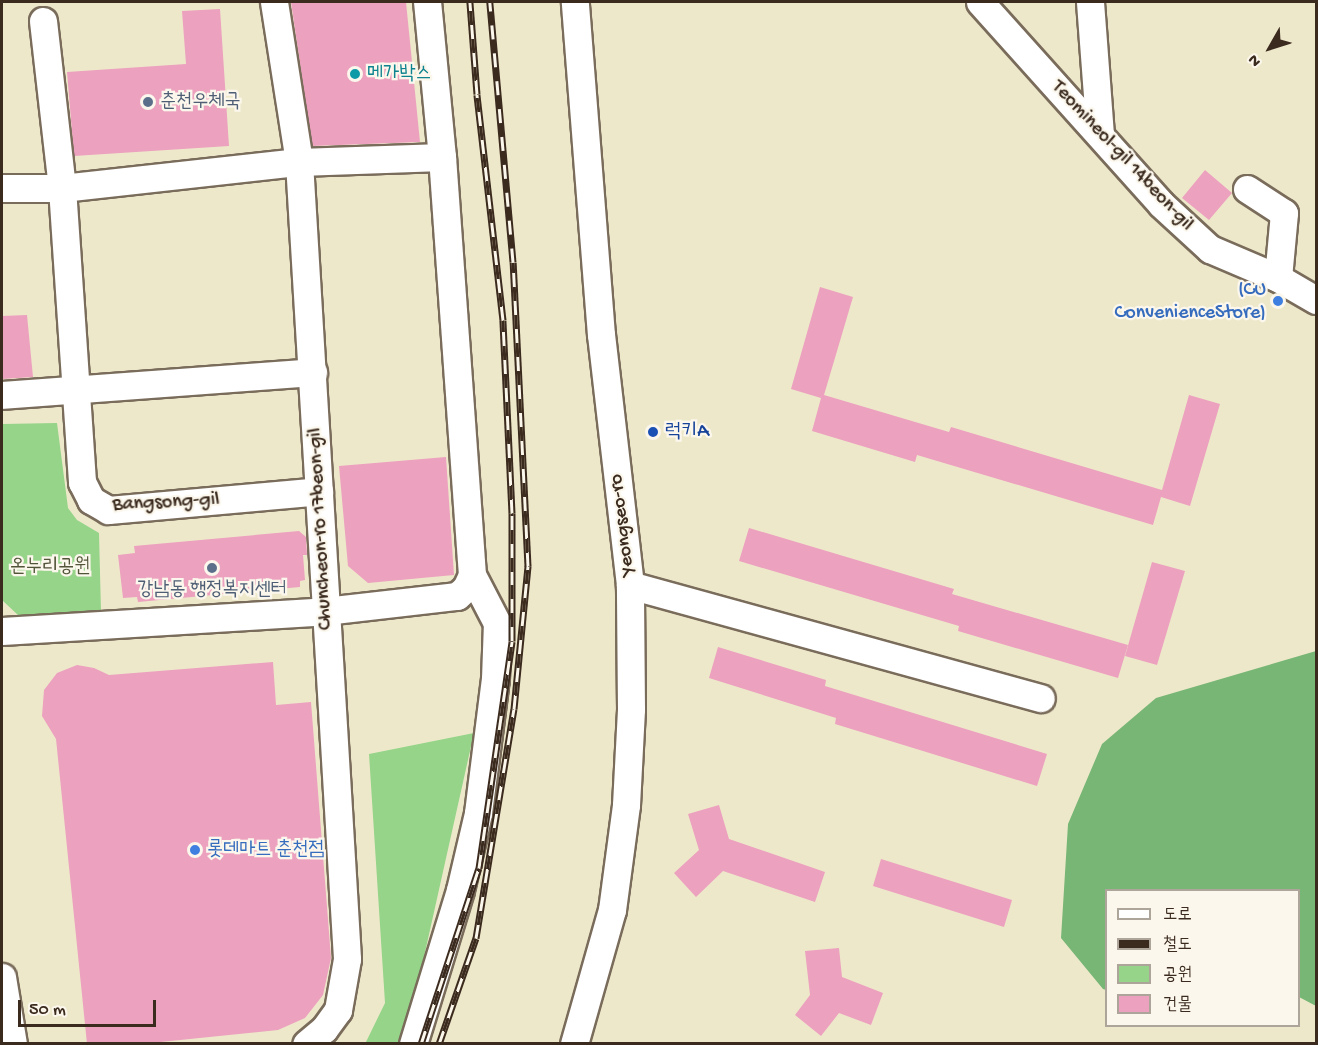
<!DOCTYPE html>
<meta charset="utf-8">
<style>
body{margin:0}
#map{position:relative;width:1318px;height:1045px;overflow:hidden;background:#eee8cb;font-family:"Gochi Hand","Poor Story",sans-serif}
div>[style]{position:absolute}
.green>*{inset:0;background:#95d489}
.forest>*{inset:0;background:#78b675}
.building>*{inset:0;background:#eca1be}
.roads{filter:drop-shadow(2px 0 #7a6c5b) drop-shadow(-2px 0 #7a6c5b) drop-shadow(0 2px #7a6c5b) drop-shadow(0 -2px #7a6c5b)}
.minor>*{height:27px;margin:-13.5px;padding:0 13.5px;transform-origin:13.5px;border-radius:13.5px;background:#fff}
.rail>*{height:7px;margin-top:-3.5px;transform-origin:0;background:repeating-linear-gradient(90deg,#fbf7ec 0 14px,#3b2a1e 0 28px);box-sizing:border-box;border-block:2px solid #3b2a1e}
.dots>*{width:16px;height:16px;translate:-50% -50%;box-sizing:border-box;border:3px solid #fbf7ec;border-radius:50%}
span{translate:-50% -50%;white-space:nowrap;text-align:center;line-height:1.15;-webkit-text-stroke:4.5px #fbf7ec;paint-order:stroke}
.culture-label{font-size:20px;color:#0d838f}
.left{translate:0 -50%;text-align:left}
.service-label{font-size:20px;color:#4e5e75}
.street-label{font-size:20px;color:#3b2a1e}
.shop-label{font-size:20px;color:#366cbe}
.right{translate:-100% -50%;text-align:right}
.transit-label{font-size:20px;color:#164399}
.park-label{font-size:20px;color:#525439}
.frame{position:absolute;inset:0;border:3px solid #3b2a1e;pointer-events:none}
.legend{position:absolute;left:1105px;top:889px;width:195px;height:138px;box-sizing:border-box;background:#fbf7ec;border:2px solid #aea59a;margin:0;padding:8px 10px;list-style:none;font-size:18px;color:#3b2a1e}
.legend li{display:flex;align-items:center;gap:12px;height:30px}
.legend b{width:30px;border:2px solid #aea59a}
.north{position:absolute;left:1240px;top:18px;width:60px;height:60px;-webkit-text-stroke:4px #fbf7ec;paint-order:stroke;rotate:231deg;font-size:16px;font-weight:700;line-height:24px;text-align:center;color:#3b2a1e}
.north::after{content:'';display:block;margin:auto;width:21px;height:27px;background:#3b2a1e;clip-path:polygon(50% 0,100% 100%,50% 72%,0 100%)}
.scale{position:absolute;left:18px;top:1000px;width:138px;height:27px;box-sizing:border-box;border:3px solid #3b2a1e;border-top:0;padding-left:8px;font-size:18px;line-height:21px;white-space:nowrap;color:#3b2a1e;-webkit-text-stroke:4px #fbf7ec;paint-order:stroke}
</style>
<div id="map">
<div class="green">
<div style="clip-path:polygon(57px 423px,68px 508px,77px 520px,99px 533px,101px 612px,20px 617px,2px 600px,2px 424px)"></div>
<div style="clip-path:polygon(474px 733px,413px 1006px,399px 1043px,365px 1044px,385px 1003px,369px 754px)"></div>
</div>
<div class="forest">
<div style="clip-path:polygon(1316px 651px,1316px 1006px,1299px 997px,1298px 890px,1106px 890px,1106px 990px,1103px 989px,1061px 938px,1068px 824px,1102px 744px,1156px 698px)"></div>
</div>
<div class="building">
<div style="clip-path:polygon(291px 2px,406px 2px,420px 142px,312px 146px)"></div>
<div style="clip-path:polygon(220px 9px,229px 146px,74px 156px,67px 72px,186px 64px,182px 11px)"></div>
<div style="clip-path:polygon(1205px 170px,1232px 193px,1209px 220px,1182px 198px)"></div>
<div style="clip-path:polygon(820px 287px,853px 297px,824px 395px,949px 432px,951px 427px,1162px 490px,1189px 395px,1220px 404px,1190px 506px,1161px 497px,1153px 525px,917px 455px,915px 462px,812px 431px,821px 398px,791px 389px)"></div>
<div style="clip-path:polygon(27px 315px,33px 377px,2px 379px,2px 316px)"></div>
<div style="clip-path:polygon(446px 457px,454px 575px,368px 583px,348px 566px,339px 466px)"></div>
<div style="clip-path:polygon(749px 528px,954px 589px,952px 594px,1128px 645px,1118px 678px,958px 631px,959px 626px,739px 561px)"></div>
<div style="clip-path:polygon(299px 531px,306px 537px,307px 555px,303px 555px,305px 580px,300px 581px,300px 587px,138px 602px,137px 597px,123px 598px,118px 555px,135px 553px,134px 546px)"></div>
<div style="clip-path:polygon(1152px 562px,1185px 571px,1157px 665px,1125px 656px)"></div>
<div style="clip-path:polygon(718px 647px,826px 680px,825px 686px,1047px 754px,1037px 786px,835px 724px,836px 718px,709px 678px)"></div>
<div style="clip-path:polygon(273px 662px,276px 705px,311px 702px,331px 958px,323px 995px,305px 1018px,278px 1030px,141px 1044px,87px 1044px,56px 739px,42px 716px,44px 690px,57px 673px,77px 665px,94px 668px,109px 675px)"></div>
<div style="clip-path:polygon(719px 805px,729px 839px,825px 872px,815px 902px,723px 871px,696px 897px,674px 873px,699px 850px,688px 814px)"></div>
<div style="clip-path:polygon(881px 859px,1012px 900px,1004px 927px,873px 886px)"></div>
<div style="clip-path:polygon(839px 948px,842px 977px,883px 993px,871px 1025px,839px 1013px,821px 1036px,795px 1015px,810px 995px,805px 951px)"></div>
</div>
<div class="roads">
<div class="minor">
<div style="left:274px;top:2px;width:162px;rotate:81.1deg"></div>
<div style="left:299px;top:162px;width:798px;rotate:86.55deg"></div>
<div style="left:347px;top:959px;width:52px;rotate:100deg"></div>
<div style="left:338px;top:1010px;width:24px;rotate:126deg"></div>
<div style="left:324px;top:1029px;width:23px;rotate:140deg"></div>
<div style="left:980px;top:2px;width:271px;rotate:48.1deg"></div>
<div style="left:1161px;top:204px;width:67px;rotate:42.6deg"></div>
<div style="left:1210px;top:249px;width:74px;rotate:23.1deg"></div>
<div style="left:1278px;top:278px;width:44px;rotate:30.1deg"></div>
<div style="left:1090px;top:2px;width:132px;rotate:85.7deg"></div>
<div style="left:43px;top:21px;width:168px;rotate:83.5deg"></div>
<div style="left:62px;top:188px;width:295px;rotate:86.1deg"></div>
<div style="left:82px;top:482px;width:20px;rotate:63deg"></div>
<div style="left:91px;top:500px;width:20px;rotate:30deg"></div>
<div style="left:108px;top:510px;width:212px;rotate:-5.1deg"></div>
<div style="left:2px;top:188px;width:60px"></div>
<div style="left:62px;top:188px;width:238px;rotate:-6.3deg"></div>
<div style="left:299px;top:162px;width:143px;rotate:-2deg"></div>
<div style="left:1247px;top:189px;width:44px;rotate:33deg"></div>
<div style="left:1284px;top:213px;width:65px;rotate:95.3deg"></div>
<div style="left:2px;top:395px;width:312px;rotate:-4.2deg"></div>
<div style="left:630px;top:585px;width:426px;rotate:15.4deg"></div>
<div style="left:2px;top:631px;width:324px;rotate:-3.5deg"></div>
<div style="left:325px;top:611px;width:133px;rotate:-6.5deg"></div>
<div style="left:457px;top:596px;width:12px;rotate:-42deg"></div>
<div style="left:466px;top:588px;width:14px;rotate:-65deg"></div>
<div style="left:472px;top:575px;width:419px;rotate:-94.1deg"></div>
<div style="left:442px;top:157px;width:156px;rotate:-95.5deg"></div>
<div style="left:2px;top:977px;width:68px;rotate:80.7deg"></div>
<div style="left:413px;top:1044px;width:161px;rotate:-73deg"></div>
<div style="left:460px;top:890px;width:79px;rotate:-76.8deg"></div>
<div style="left:478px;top:813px;width:135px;rotate:-82.8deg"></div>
<div style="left:495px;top:679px;width:56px;rotate:-88deg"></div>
<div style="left:497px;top:623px;width:54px;rotate:-117.5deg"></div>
<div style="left:574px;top:1044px;width:139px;rotate:-74.2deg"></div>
<div style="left:612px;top:910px;width:106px;rotate:-82.4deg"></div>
<div style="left:626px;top:805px;width:96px;rotate:-87deg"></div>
<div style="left:631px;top:709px;width:124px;rotate:-90.5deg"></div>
<div style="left:630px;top:585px;width:252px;rotate:-96.6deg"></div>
<div style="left:601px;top:335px;width:334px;rotate:-94.5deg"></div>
</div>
</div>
<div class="rail">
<div style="left:421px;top:1044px;width:185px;rotate:-71.8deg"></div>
<div style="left:479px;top:868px;width:229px;rotate:-81.7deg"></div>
<div style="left:512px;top:641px;width:128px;rotate:-90deg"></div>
<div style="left:512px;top:513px;width:193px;rotate:-92.7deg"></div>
<div style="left:503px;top:320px;width:227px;rotate:-96.6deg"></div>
<div style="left:477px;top:94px;width:92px;rotate:-94.4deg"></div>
<div style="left:439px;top:1044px;width:112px;rotate:-70.8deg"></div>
<div style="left:476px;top:938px;width:232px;rotate:-80.6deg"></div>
<div style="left:514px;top:709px;width:144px;rotate:-84.4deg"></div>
<div style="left:528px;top:566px;width:304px;rotate:-92.8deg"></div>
<div style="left:513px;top:262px;width:261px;rotate:-95.1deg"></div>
</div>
<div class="dots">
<div style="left:355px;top:74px;background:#0f9aa8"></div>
<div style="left:148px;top:102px;background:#5c6f8a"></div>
<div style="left:1278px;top:301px;background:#3f7fe0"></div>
<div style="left:653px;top:432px;background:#1a4fb4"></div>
<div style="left:212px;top:568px;background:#5c6f8a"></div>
<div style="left:195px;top:850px;background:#3f7fe0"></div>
</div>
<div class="culture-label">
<span class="left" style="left:367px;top:74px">메가박스</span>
</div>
<div class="service-label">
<span class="left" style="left:160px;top:102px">춘천우체국</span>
<span style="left:212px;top:590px">강남동 행정복지센터</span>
</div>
<div class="street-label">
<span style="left:1122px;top:156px;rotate:47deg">Teomineol-gil 14beon-gil</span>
<span style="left:166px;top:503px;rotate:-3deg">Bangsong-gil</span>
<span style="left:623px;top:525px;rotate:-97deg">Yeongseo-ro</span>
<span style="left:321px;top:529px;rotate:-93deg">Chuncheon-ro 17beon-gil</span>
</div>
<div class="shop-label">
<span class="right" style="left:1266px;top:302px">(CU<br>ConvenienceStore)</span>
<span class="left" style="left:207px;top:850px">롯데마트 춘천점</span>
</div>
<div class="transit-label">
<span class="left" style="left:665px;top:432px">럭키A</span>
</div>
<div class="park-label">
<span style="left:50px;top:567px">온누리공원</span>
</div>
<div class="frame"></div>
<ul class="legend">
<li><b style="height:8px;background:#fff"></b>도로</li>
<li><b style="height:8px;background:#3b2a1e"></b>철도</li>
<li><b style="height:16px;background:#95d489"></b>공원</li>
<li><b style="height:16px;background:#eca1be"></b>건물</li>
</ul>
<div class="north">N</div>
<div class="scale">50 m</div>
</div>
